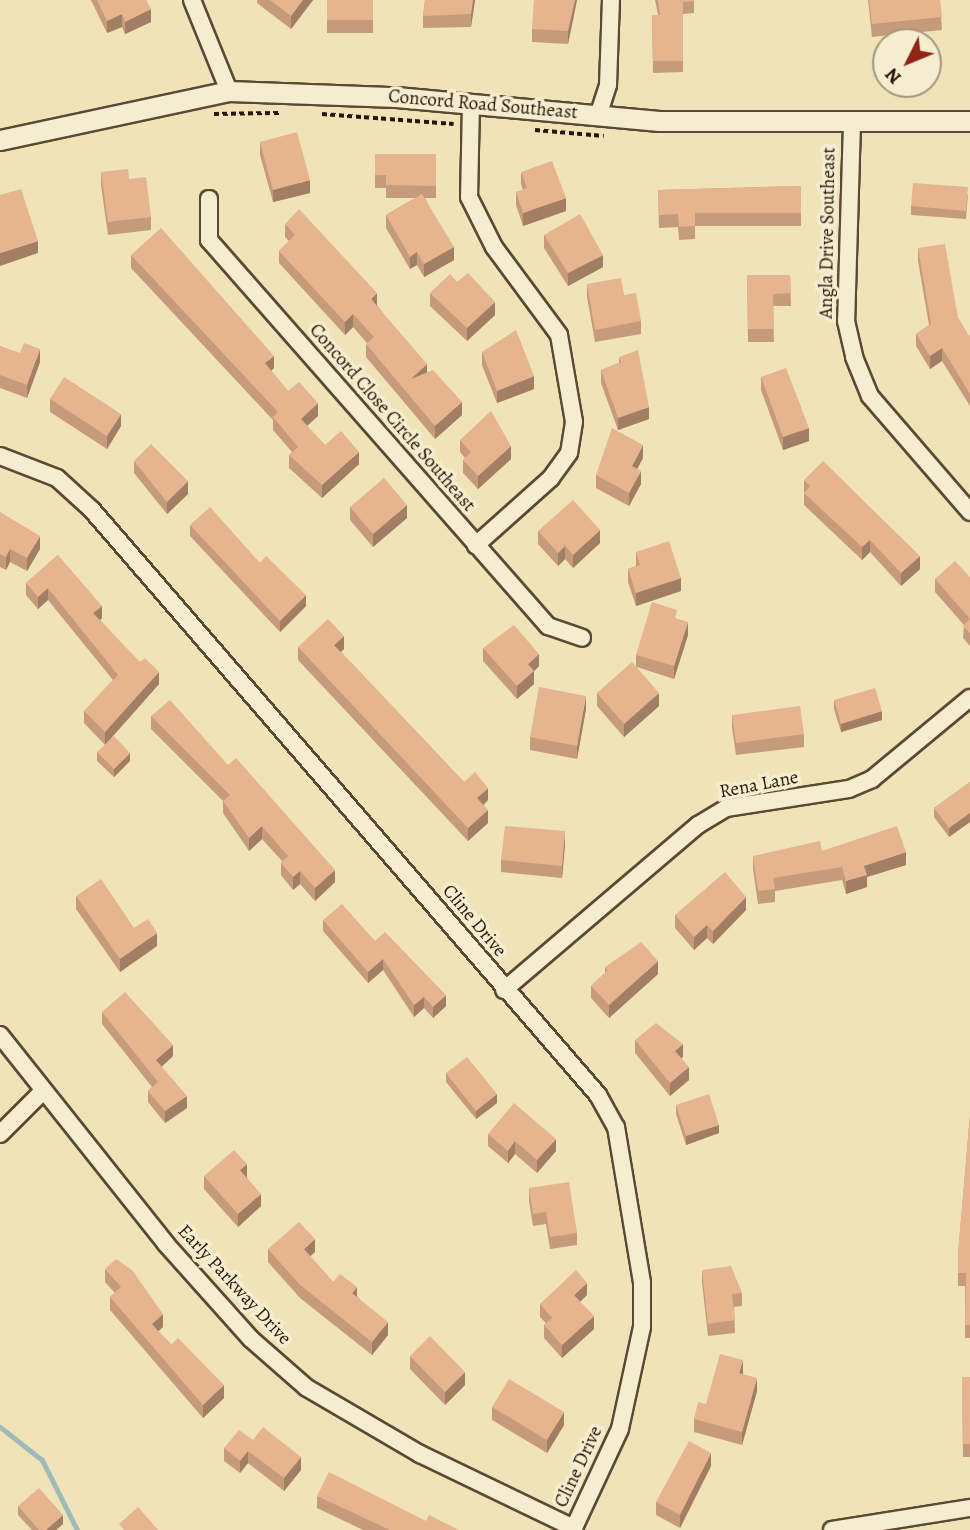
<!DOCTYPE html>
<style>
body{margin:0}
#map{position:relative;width:970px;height:1530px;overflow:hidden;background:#f0e3b7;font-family:Alegreya,serif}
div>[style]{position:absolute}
.stream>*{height:5px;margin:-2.5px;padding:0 2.5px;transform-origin:2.5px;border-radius:2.5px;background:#9fbbb9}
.path>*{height:3.5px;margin-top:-1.75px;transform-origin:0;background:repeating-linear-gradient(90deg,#2b1409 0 5px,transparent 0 8.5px)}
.roads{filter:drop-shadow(2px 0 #5c4834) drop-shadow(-2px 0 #5c4834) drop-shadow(0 2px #5c4834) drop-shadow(0 -2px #5c4834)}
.minor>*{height:16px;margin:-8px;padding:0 8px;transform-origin:8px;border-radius:8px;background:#f5edd0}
.tertiary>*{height:19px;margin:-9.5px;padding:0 9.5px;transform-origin:9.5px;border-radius:9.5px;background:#f5edd0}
.wall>*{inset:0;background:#c69b7b}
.shaded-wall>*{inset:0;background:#a17e64}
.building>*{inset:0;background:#e6b48f}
span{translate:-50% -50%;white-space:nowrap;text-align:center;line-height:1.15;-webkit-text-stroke:7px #f5edd0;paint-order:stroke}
.street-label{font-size:19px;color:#2b1409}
.north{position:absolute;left:872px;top:28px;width:70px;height:70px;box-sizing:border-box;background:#f5edd0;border:2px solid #a49680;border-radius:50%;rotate:227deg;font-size:19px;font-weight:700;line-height:28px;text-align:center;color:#2b1409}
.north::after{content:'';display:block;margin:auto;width:24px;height:32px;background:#8f2418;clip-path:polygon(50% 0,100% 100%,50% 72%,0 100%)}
</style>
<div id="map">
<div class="stream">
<div style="left:0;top:1427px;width:53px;rotate:38.2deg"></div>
<div style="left:42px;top:1460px;width:78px;rotate:63.4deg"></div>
</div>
<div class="path">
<div style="left:214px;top:114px;width:66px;rotate:-0.9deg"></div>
<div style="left:322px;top:114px;width:132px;rotate:4.3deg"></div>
<div style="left:535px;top:130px;width:69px;rotate:5deg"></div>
</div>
<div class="roads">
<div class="minor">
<div style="left:192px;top:0;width:98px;rotate:67.9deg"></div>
<div style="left:471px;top:103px;width:94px;rotate:91.2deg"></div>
<div style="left:469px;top:197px;width:56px;rotate:63.4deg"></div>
<div style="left:494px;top:247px;width:109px;rotate:53.5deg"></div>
<div style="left:559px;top:335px;width:88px;rotate:80.2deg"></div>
<div style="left:574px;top:422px;width:31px;rotate:99deg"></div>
<div style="left:569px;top:453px;width:31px;rotate:126deg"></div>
<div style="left:551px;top:478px;width:101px;rotate:138.2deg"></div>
<div style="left:598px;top:116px;width:33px;rotate:-72deg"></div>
<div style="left:608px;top:85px;width:85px;rotate:-88deg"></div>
<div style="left:852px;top:123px;width:198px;rotate:91.7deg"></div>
<div style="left:846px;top:321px;width:37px;rotate:77deg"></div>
<div style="left:854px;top:357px;width:42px;rotate:67.7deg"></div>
<div style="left:870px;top:396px;width:153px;rotate:49.2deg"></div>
<div style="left:209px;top:199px;width:41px;rotate:90deg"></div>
<div style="left:209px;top:240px;width:514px;rotate:48.71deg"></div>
<div style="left:548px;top:626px;width:36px;rotate:19deg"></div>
<div style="left:0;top:456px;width:61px;rotate:21.1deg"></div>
<div style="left:57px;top:478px;width:47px;rotate:42.4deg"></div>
<div style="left:92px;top:510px;width:773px;rotate:49.14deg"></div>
<div style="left:598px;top:1095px;width:37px;rotate:61deg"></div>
<div style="left:616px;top:1127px;width:158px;rotate:80.5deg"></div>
<div style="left:642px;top:1283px;width:44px;rotate:90deg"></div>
<div style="left:642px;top:1327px;width:104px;rotate:102.2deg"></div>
<div style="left:620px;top:1429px;width:111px;rotate:115deg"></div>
<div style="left:504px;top:990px;width:255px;rotate:-40.4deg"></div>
<div style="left:698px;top:825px;width:33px;rotate:-31deg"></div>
<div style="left:726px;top:808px;width:124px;rotate:-8.8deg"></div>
<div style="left:849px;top:789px;width:25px;rotate:-23deg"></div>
<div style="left:872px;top:779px;width:127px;rotate:-39.6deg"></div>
<div style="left:0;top:1035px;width:267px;rotate:51.5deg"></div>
<div style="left:166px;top:1244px;width:127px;rotate:48.2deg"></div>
<div style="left:251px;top:1339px;width:74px;rotate:41.2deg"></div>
<div style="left:307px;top:1388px;width:131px;rotate:30.3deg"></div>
<div style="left:420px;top:1454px;width:171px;rotate:25.7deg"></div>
<div style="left:0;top:1134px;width:58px;rotate:-45deg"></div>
<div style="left:832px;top:1530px;width:140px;rotate:-9.1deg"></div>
</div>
<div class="tertiary">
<div style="left:0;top:140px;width:234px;rotate:-12.1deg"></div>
<div style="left:229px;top:91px;width:167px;rotate:2.1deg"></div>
<div style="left:396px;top:97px;width:264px;rotate:5.2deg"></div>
<div style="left:659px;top:121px;width:311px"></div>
</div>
</div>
<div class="wall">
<div style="clip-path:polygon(91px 0,146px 0,151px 22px,125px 34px,122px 27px,107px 33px)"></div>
<div style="clip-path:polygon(257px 0,313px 0,291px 29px,257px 3px)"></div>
<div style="clip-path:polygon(327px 0,373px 0,373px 33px,327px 33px)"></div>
<div style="clip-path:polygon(425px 0,475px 0,471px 27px,423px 28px,423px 16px)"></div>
<div style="clip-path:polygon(577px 0,568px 44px,532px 42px,532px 29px)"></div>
<div style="clip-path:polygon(655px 0,694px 0,694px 13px,683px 14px,683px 72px,653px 73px,652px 15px,658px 15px)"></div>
<div style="clip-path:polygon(868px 0,940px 0,942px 30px,872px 37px)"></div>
<div style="clip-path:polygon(260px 142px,310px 193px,273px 202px,260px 155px)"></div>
<div style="clip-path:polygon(375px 154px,436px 154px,436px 198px,425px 198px,454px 260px,424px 277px,417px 265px,410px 269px,386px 228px,386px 215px,415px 198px,386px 198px,386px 188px,375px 188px)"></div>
<div style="clip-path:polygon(101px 172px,129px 179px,151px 217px,151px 230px,108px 235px,101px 185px)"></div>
<div style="clip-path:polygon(521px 172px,566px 211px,523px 226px,516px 205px,516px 192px,523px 190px,521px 184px)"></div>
<div style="clip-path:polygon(801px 186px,801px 226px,695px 226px,695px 239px,679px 240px,678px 227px,659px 228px,658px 190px)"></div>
<div style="clip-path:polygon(968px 195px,966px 219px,911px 215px,911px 206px)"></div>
<div style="clip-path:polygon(285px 224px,377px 305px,427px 373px,462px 415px,435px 439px,366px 357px,366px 344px,367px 343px,353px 327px,345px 335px,279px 263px,279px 251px,289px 241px,285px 237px)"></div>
<div style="clip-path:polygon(544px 235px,603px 267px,568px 286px,544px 248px)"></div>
<div style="clip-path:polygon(918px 248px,958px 318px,969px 336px,970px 335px,970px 406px,942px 361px,930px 369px,916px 346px,916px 334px,929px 325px,918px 261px)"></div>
<div style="clip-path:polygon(131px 255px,274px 368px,271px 371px,288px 391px,318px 416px,307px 426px,325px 445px,359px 464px,322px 498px,289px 468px,289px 455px,292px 452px,273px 430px,273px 420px,131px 268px)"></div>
<div style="clip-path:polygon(747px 275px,790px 275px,791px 306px,773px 306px,774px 342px,748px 342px)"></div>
<div style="clip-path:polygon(457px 282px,495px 315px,467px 341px,430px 306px,430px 293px)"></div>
<div style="clip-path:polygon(587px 284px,624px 295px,641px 321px,641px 334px,595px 342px,587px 297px)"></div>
<div style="clip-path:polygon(0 346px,40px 362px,27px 398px,0 388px)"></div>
<div style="clip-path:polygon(482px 352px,534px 389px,497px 403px,482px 365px)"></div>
<div style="clip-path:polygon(619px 357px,649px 419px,618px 430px,601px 383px,601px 370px,619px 363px)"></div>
<div style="clip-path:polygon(761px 377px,809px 441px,783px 450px,761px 390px)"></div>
<div style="clip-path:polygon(50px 399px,121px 426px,107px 449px,50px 412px)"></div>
<div style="clip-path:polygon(460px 440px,511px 459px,478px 489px,463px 473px,463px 460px,465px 458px,460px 452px)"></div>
<div style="clip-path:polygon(643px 458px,637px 469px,641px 484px,629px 506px,596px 488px,596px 475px)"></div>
<div style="clip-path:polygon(134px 461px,188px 494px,167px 514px,134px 473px)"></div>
<div style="clip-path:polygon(804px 480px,920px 569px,901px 586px,870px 552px,862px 560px,804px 505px)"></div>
<div style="clip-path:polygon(350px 507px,407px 518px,373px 547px,350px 520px)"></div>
<div style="clip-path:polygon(0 512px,40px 549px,27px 571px,10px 562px,6px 570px,0 567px)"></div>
<div style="clip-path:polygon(190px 525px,260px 563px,306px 606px,280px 632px,190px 536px)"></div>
<div style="clip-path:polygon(538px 531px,600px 543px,573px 568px,565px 559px,558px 566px,538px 544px)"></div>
<div style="clip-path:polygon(636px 552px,681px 591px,636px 606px,628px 582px,628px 569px,636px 566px)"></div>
<div style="clip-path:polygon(58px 555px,102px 618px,100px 620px,159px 684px,105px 745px,84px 723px,84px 711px,113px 680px,48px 600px,38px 609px,26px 595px,26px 583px)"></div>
<div style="clip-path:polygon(970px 577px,970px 646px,963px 638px,964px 625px,935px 592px,935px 579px)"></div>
<div style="clip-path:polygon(677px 619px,688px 635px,674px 679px,637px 667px,659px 706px,624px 737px,597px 706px,597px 693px,636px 667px,636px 655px)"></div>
<div style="clip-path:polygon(298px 647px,344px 649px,341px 652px,464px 782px,488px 800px,484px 805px,488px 823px,468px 841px,298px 660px)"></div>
<div style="clip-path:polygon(483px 648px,539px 666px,534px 671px,534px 684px,517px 699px,483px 661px)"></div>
<div style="clip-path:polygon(834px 700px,882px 720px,841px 732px,834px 709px)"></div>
<div style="clip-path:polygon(586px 709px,577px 759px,530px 750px,530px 737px)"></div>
<div style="clip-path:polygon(732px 715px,804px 734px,804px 747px,736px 755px,732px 728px)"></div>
<div style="clip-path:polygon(151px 716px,228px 765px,335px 882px,315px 901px,300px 884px,293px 890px,281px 875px,281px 863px,282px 861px,262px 839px,249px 851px,223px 813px,223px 801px,151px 729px)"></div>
<div style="clip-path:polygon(97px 752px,130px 761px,114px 777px,97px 761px)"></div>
<div style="clip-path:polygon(970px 782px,970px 822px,949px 837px,934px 817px,934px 808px)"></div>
<div style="clip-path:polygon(565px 844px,562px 878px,501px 872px,501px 860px)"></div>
<div style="clip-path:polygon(822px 851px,906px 865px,867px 877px,867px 887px,846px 894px,842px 880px,775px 891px,775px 902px,758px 904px,753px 869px,753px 856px)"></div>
<div style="clip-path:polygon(76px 896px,134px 928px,157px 946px,120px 972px,76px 909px)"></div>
<div style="clip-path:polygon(746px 910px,713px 944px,707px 938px,694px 950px,675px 928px,675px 915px)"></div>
<div style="clip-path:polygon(323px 920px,375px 941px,446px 1006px,433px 1018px,424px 1008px,414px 1017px,383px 970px,368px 983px,323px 931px)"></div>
<div style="clip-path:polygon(605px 967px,658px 974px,609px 1018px,591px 998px,591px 986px,605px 973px)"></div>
<div style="clip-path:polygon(102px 1012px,173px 1056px,161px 1067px,187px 1108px,165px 1123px,148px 1102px,148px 1091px,152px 1087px,102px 1024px)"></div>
<div style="clip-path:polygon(635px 1040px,683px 1057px,681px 1058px,689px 1080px,670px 1096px,635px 1053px)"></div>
<div style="clip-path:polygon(446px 1073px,497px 1103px,476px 1119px,446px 1082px)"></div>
<div style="clip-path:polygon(676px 1105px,719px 1133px,686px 1145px,676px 1114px)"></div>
<div style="clip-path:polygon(970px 1115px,970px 1338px,965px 1338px,965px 1286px,958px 1286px,958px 1254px)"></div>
<div style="clip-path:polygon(488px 1134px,556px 1151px,537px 1173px,515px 1154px,508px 1163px,488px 1146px)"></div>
<div style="clip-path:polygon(204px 1176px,247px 1177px,261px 1206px,238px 1227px,204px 1189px)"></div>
<div style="clip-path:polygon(529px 1188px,577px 1233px,577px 1245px,550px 1249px,546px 1224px,533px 1226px,529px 1201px)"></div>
<div style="clip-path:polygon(268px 1249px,315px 1252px,310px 1256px,333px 1282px,357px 1296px,388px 1335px,372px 1355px,300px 1298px,268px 1262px)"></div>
<div style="clip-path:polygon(105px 1269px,163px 1327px,158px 1331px,224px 1398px,203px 1418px,110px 1310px,110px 1297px,115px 1293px,105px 1282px)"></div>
<div style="clip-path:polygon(702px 1270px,742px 1293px,742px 1306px,734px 1307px,735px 1333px,708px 1336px,702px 1282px)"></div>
<div style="clip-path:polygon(587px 1295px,580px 1302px,594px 1329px,562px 1358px,544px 1338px,544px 1325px,546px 1323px,540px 1317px,540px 1304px)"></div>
<div style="clip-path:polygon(410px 1356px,465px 1385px,445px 1405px,410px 1369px)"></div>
<div style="clip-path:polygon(743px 1373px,742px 1374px,757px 1391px,742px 1445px,694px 1432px,694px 1419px,706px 1404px)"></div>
<div style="clip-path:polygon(962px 1377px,970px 1377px,970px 1457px,963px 1457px)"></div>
<div style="clip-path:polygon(492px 1407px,564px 1425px,547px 1453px,492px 1420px)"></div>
<div style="clip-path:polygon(253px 1440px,301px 1470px,284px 1491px,248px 1463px,240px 1473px,224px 1461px,224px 1448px)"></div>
<div style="clip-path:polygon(711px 1466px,680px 1528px,656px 1515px,656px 1502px)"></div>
<div style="clip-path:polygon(317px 1496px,426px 1521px,459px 1530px,363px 1530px,317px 1508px)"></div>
<div style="clip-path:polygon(18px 1506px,63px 1524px,56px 1530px,32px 1530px,18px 1515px)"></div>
</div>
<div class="shaded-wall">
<div style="clip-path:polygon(303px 0,313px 0,291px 29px,291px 16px)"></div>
<div style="clip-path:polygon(473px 0,475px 0,471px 27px,471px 14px)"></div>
<div style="clip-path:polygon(575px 0,577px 0,568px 44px,568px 31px)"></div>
<div style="clip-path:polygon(151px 9px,151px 22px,125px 34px,125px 22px)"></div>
<div style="clip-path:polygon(122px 14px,122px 27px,107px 33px,107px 21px)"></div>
<div style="clip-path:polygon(310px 180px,310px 193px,273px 202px,273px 190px)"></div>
<div style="clip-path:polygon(566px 198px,566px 211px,523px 226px,523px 213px)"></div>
<div style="clip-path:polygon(38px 241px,38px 253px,0 266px,0 253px)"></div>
<div style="clip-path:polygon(454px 247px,454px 260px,424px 277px,424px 264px)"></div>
<div style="clip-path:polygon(417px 252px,417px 265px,410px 269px,410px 257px)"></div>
<div style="clip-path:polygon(603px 255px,603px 267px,568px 286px,568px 273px)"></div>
<div style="clip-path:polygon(377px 293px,377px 306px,371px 299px)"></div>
<div style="clip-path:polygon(495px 302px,495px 315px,467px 341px,467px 328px)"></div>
<div style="clip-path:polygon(353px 314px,353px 327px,345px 335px,345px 322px)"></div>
<div style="clip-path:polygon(942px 348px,942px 361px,930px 369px,930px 356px)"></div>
<div style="clip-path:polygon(40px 349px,40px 362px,27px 398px,27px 385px)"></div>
<div style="clip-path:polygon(274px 356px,274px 368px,265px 376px,265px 363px)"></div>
<div style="clip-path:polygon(427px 364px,427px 377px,411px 379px)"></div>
<div style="clip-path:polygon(534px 376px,534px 389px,497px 403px,497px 391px)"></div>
<div style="clip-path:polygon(462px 402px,462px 415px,435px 439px,435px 426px)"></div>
<div style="clip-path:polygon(318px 403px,318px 416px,301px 431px,301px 419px)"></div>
<div style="clip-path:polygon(649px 407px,649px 419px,618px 430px,618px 418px)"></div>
<div style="clip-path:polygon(121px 414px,121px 426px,107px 449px,107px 436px)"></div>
<div style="clip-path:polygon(809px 428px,809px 441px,783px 450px,783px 437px)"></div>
<div style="clip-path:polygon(643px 445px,643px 458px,632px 479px,632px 466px)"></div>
<div style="clip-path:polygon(511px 446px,511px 459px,478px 489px,478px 476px)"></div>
<div style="clip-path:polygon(359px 452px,359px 464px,322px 498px,322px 485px)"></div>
<div style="clip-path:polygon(641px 471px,641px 484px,629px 506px,629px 493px)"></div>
<div style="clip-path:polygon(188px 481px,188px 494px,167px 514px,167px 502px)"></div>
<div style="clip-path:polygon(407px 505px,407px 518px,373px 547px,373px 534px)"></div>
<div style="clip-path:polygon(600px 530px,600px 543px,573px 568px,573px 555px)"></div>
<div style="clip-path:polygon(40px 536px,40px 549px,27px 571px,27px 558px)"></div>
<div style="clip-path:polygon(870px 540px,870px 552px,862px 560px,862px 547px)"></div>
<div style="clip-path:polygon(565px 546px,565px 559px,558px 566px,558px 553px)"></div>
<div style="clip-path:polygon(10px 549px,10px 562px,6px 570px,6px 557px)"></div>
<div style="clip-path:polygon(920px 556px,920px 569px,901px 586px,901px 573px)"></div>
<div style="clip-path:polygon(681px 578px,681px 591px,636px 606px,636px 593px)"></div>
<div style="clip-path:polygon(48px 588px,48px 600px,38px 609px,38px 597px)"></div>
<div style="clip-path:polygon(306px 595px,306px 606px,280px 632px,280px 621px)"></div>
<div style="clip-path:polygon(102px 606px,102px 618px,93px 626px,93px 613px)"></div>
<div style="clip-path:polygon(688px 622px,688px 635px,674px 679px,674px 666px)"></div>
<div style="clip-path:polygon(344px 636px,344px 649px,334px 658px,334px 645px)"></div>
<div style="clip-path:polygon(539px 654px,539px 666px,534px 671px,534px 684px,517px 699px,517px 686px,528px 664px)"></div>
<div style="clip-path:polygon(159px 672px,159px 684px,105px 745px,105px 732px)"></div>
<div style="clip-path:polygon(659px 693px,659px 706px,624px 737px,624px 724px)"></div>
<div style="clip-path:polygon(586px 696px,586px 709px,577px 759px,577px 746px)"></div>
<div style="clip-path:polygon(882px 711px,882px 720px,841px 732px,841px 724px)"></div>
<div style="clip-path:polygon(130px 753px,130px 761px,114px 777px,114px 769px)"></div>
<div style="clip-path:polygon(488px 788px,488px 800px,477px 810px,477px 798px)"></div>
<div style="clip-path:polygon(488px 810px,488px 823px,468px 841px,468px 828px)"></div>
<div style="clip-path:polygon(970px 813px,970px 822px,949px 837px,949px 828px)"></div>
<div style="clip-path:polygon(262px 826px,262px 839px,249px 851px,249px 838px)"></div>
<div style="clip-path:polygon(565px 831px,565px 844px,562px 878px,562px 866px)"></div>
<div style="clip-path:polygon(906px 852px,906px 865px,867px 877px,867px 887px,846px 894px,846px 881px,864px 866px)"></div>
<div style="clip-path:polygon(335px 870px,335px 882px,315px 901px,315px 888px)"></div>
<div style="clip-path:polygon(300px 871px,300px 884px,293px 890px,293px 877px)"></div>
<div style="clip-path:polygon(746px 897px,746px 910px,713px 944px,713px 931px)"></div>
<div style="clip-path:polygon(707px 925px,707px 938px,694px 950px,694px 937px)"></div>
<div style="clip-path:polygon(157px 933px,157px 946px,120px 972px,120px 959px)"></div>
<div style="clip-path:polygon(383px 959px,383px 970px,368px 983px,368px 972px)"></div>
<div style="clip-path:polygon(658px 961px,658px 974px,609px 1018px,609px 1005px)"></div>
<div style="clip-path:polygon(446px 995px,446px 1006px,433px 1018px,433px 1007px)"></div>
<div style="clip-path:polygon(424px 997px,424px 1008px,414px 1017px,414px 1005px)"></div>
<div style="clip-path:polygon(683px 1044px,683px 1057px,675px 1063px,675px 1051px)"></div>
<div style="clip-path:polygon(173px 1045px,173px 1056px,156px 1072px,156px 1060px)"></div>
<div style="clip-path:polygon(689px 1067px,689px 1080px,670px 1096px,670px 1083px)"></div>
<div style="clip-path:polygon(497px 1094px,497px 1103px,476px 1119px,476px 1111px)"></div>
<div style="clip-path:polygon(187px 1096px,187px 1108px,165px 1123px,165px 1111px)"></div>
<div style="clip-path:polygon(719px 1125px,719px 1133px,686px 1145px,686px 1136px)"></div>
<div style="clip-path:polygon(556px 1139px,556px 1151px,537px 1173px,537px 1160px)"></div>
<div style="clip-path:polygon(515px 1141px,515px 1154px,508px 1163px,508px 1151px)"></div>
<div style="clip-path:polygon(247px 1164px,247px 1177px,240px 1183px,240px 1170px)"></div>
<div style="clip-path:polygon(261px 1194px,261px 1206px,238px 1227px,238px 1214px)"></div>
<div style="clip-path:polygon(315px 1239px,315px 1252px,304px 1262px,304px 1249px)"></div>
<div style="clip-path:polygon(587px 1283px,587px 1295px,574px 1307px,574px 1295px)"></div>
<div style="clip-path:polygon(357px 1287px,357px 1300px,352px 1293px)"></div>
<div style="clip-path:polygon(163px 1314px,163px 1327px,152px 1337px,152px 1324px)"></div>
<div style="clip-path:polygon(594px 1316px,594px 1329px,562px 1358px,562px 1345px)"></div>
<div style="clip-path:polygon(388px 1322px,388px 1335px,372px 1355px,372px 1342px)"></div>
<div style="clip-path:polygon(743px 1360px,743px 1373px,739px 1386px,739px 1373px)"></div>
<div style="clip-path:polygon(465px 1372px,465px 1385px,445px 1405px,445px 1392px)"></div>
<div style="clip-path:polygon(757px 1378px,757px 1391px,742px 1445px,742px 1432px)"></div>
<div style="clip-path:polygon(224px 1385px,224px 1398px,203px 1418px,203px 1405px)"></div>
<div style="clip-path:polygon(564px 1412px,564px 1425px,547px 1453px,547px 1440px)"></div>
<div style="clip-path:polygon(248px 1451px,248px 1463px,240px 1473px,240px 1461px)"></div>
<div style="clip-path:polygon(711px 1453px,711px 1466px,680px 1528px,680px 1515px)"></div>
<div style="clip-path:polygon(301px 1457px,301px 1470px,284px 1491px,284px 1478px)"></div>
<div style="clip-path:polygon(63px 1515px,63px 1524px,56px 1530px,46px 1530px)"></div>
</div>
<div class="building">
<div style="clip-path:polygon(97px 0,146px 0,151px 9px,125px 22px,122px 14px,107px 21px)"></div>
<div style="clip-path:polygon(270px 0,303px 0,291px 16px)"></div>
<div style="clip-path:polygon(327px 0,373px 0,373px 20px,327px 20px)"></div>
<div style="clip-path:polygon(425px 0,473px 0,471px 14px,423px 16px)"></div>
<div style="clip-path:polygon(534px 0,575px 0,568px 31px,532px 29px)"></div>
<div style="clip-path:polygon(658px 0,694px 0,694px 1px,683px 2px,683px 61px,653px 61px,652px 15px,660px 15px)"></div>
<div style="clip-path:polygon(869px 0,940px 0,942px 17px,872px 24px)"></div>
<div style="clip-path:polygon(297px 132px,310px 180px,273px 190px,260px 142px)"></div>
<div style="clip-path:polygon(375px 154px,436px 154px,436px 186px,386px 185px,386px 175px,375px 175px)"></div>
<div style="clip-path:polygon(552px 161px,566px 198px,523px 213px,516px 192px,527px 188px,521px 172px)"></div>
<div style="clip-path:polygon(128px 169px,129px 179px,146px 177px,151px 217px,108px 222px,101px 172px)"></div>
<div style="clip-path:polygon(913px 183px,968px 187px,966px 211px,911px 206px)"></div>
<div style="clip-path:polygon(801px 186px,801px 213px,695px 213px,695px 226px,679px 227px,678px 214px,659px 215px,658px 190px)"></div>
<div style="clip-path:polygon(21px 189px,38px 241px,0 253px,0 195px)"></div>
<div style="clip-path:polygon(422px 194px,454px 247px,424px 264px,417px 252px,410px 257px,386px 215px)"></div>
<div style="clip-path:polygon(299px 209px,377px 293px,371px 299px,427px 364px,411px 379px,433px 370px,462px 402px,435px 426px,366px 344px,374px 337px,353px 314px,345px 322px,279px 251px,295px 235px,285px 224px)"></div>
<div style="clip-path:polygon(580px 214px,603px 255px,568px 273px,544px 235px)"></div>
<div style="clip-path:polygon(161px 228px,274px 356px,265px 363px,288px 391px,299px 382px,318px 403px,301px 419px,325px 445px,341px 431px,359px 452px,322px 485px,289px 455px,298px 447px,273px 417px,278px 412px,131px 255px)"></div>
<div style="clip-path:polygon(945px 244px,958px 318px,969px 336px,970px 335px,970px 394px,942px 348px,930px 356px,916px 334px,931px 324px,918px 248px)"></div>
<div style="clip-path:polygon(468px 273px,495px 302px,467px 328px,430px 293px,450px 274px,457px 282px)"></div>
<div style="clip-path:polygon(747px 275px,790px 275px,791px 293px,773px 294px,774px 329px,748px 329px)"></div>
<div style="clip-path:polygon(621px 278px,624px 295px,636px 293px,641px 321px,595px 330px,587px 284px)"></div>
<div style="clip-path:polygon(516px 330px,534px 376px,497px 391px,482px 352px)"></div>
<div style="clip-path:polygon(24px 343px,40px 349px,27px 385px,0 375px,0 346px,20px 353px)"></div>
<div style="clip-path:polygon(638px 350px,649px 407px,618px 418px,601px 370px,622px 362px,619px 357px)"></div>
<div style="clip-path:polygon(786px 368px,809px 428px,783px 437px,761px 377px)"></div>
<div style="clip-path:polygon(64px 377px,121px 414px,107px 436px,50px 399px)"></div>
<div style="clip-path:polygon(491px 411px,511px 446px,478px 476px,463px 460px,471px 452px,460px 440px)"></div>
<div style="clip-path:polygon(612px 428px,643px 445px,632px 466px,641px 471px,629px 493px,596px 475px)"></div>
<div style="clip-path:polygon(151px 444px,188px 481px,167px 502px,134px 461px)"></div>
<div style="clip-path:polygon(823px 461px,920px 556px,901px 573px,870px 540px,862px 547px,804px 493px,810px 486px,804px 480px)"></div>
<div style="clip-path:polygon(384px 478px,407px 505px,373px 534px,350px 507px)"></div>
<div style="clip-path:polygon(573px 500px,600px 530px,573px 555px,565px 546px,558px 553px,538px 531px)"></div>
<div style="clip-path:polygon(210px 507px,260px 563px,266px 556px,306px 595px,280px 621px,190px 525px)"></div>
<div style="clip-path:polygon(0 512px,40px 536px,27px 558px,10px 549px,6px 557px,0 554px)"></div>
<div style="clip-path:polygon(669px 541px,681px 578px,636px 593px,628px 569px,640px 565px,636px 552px)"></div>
<div style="clip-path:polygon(58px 555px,102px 606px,93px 613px,140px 662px,145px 658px,159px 672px,105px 732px,84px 711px,118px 675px,48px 588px,38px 597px,26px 583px)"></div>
<div style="clip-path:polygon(955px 561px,970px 577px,970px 619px,935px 579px)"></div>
<div style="clip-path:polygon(652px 602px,677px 610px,675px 618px,688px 622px,674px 666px,636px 655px)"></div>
<div style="clip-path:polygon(328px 619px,344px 636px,334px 645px,464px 782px,475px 772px,488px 788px,477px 798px,488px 810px,468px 828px,298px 647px)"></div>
<div style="clip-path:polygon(970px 619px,970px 633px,963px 626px)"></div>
<div style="clip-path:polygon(514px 625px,539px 654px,528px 664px,534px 671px,517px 686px,483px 648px)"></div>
<div style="clip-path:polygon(632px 662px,659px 693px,624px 724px,597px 693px)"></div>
<div style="clip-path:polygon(539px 687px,586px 696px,577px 746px,530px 737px)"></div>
<div style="clip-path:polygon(875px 688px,882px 711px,841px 724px,834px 700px)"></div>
<div style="clip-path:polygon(170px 700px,228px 765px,236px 758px,335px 870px,315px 888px,300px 871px,293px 877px,281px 863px,288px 856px,262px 826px,249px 838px,223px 801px,230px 795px,151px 716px)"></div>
<div style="clip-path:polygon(800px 706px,804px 734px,736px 743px,732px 715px)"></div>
<div style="clip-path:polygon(114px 736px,130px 753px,114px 769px,97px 752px)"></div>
<div style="clip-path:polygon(970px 782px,970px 813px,949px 828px,934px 808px)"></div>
<div style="clip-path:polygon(505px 826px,565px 831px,562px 866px,501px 860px)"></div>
<div style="clip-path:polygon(897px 826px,906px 852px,864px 866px,867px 875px,846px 881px,842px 867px,773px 878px,775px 889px,758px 891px,753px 856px,820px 841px,822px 851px)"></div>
<div style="clip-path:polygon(725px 872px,746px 897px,713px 931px,707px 925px,694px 937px,675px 915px)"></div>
<div style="clip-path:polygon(101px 879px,134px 928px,148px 919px,157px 933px,120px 959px,76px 896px)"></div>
<div style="clip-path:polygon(342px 904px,375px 941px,385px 932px,446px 995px,433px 1007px,424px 997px,414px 1005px,383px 959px,368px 972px,323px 920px)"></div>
<div style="clip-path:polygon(641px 942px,658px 961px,609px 1005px,591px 986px,608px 970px,605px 967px)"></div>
<div style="clip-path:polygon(125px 992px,173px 1045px,156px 1060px,187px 1096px,165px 1111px,148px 1091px,158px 1082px,102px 1012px)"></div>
<div style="clip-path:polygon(656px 1023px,683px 1044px,675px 1051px,689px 1067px,670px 1083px,635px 1040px)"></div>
<div style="clip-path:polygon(467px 1057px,497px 1094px,476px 1111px,446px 1073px)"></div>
<div style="clip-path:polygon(709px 1094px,719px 1125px,686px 1136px,676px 1105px)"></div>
<div style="clip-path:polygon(514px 1103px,556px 1139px,537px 1160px,515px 1141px,508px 1151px,488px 1134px)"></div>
<div style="clip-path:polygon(970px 1115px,970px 1325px,965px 1325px,966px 1273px,958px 1273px,958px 1254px)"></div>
<div style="clip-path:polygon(234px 1150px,247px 1164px,240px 1170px,261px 1194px,238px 1214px,204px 1176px)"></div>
<div style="clip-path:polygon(569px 1182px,577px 1233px,550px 1237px,546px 1212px,533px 1214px,529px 1188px)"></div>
<div style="clip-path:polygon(299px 1222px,315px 1239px,304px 1249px,333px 1282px,340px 1274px,357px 1287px,352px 1293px,388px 1322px,372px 1342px,300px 1285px,268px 1249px)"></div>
<div style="clip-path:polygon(116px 1259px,132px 1270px,163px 1314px,152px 1324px,171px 1345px,178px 1338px,224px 1385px,203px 1405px,110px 1297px,121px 1287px,105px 1269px)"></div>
<div style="clip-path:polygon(731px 1266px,742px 1293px,732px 1294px,735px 1320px,708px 1324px,702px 1270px)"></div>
<div style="clip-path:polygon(576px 1270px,587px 1283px,574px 1295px,594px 1316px,562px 1345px,544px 1325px,552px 1318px,540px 1304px)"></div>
<div style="clip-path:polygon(430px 1336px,465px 1372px,445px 1392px,410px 1356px)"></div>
<div style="clip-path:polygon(720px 1354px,743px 1360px,739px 1373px,757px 1378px,742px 1432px,694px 1419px,698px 1402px,706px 1404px)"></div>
<div style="clip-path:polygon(962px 1377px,970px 1377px,970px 1444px,963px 1444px)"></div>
<div style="clip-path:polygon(509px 1379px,564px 1412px,547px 1440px,492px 1407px)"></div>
<div style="clip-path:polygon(263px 1427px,301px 1457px,284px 1478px,248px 1451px,240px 1461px,224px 1448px,239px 1430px,253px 1440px)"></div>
<div style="clip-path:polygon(689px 1441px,711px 1453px,680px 1515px,656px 1502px)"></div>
<div style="clip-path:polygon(329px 1472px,426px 1521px,429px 1515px,459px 1530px,390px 1530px,317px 1496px)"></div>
<div style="clip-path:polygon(39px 1488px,63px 1515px,46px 1530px,39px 1530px,18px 1506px)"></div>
<div style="clip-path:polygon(138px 1507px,158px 1530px,124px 1530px,119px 1524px)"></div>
</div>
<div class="street-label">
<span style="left:483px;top:105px;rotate:5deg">Concord Road Southeast</span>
<span style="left:828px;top:233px;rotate:-89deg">Angla Drive Southeast</span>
<span style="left:392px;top:418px;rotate:49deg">Concord Close Circle Southeast</span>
<span style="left:759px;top:785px;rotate:-11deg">Rena Lane</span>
<span style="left:474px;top:921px;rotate:50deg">Cline Drive</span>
<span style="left:234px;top:1285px;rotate:47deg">Early Parkway Drive</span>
<span style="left:579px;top:1467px;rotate:-65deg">Cline Drive</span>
</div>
<div class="north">N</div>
</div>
